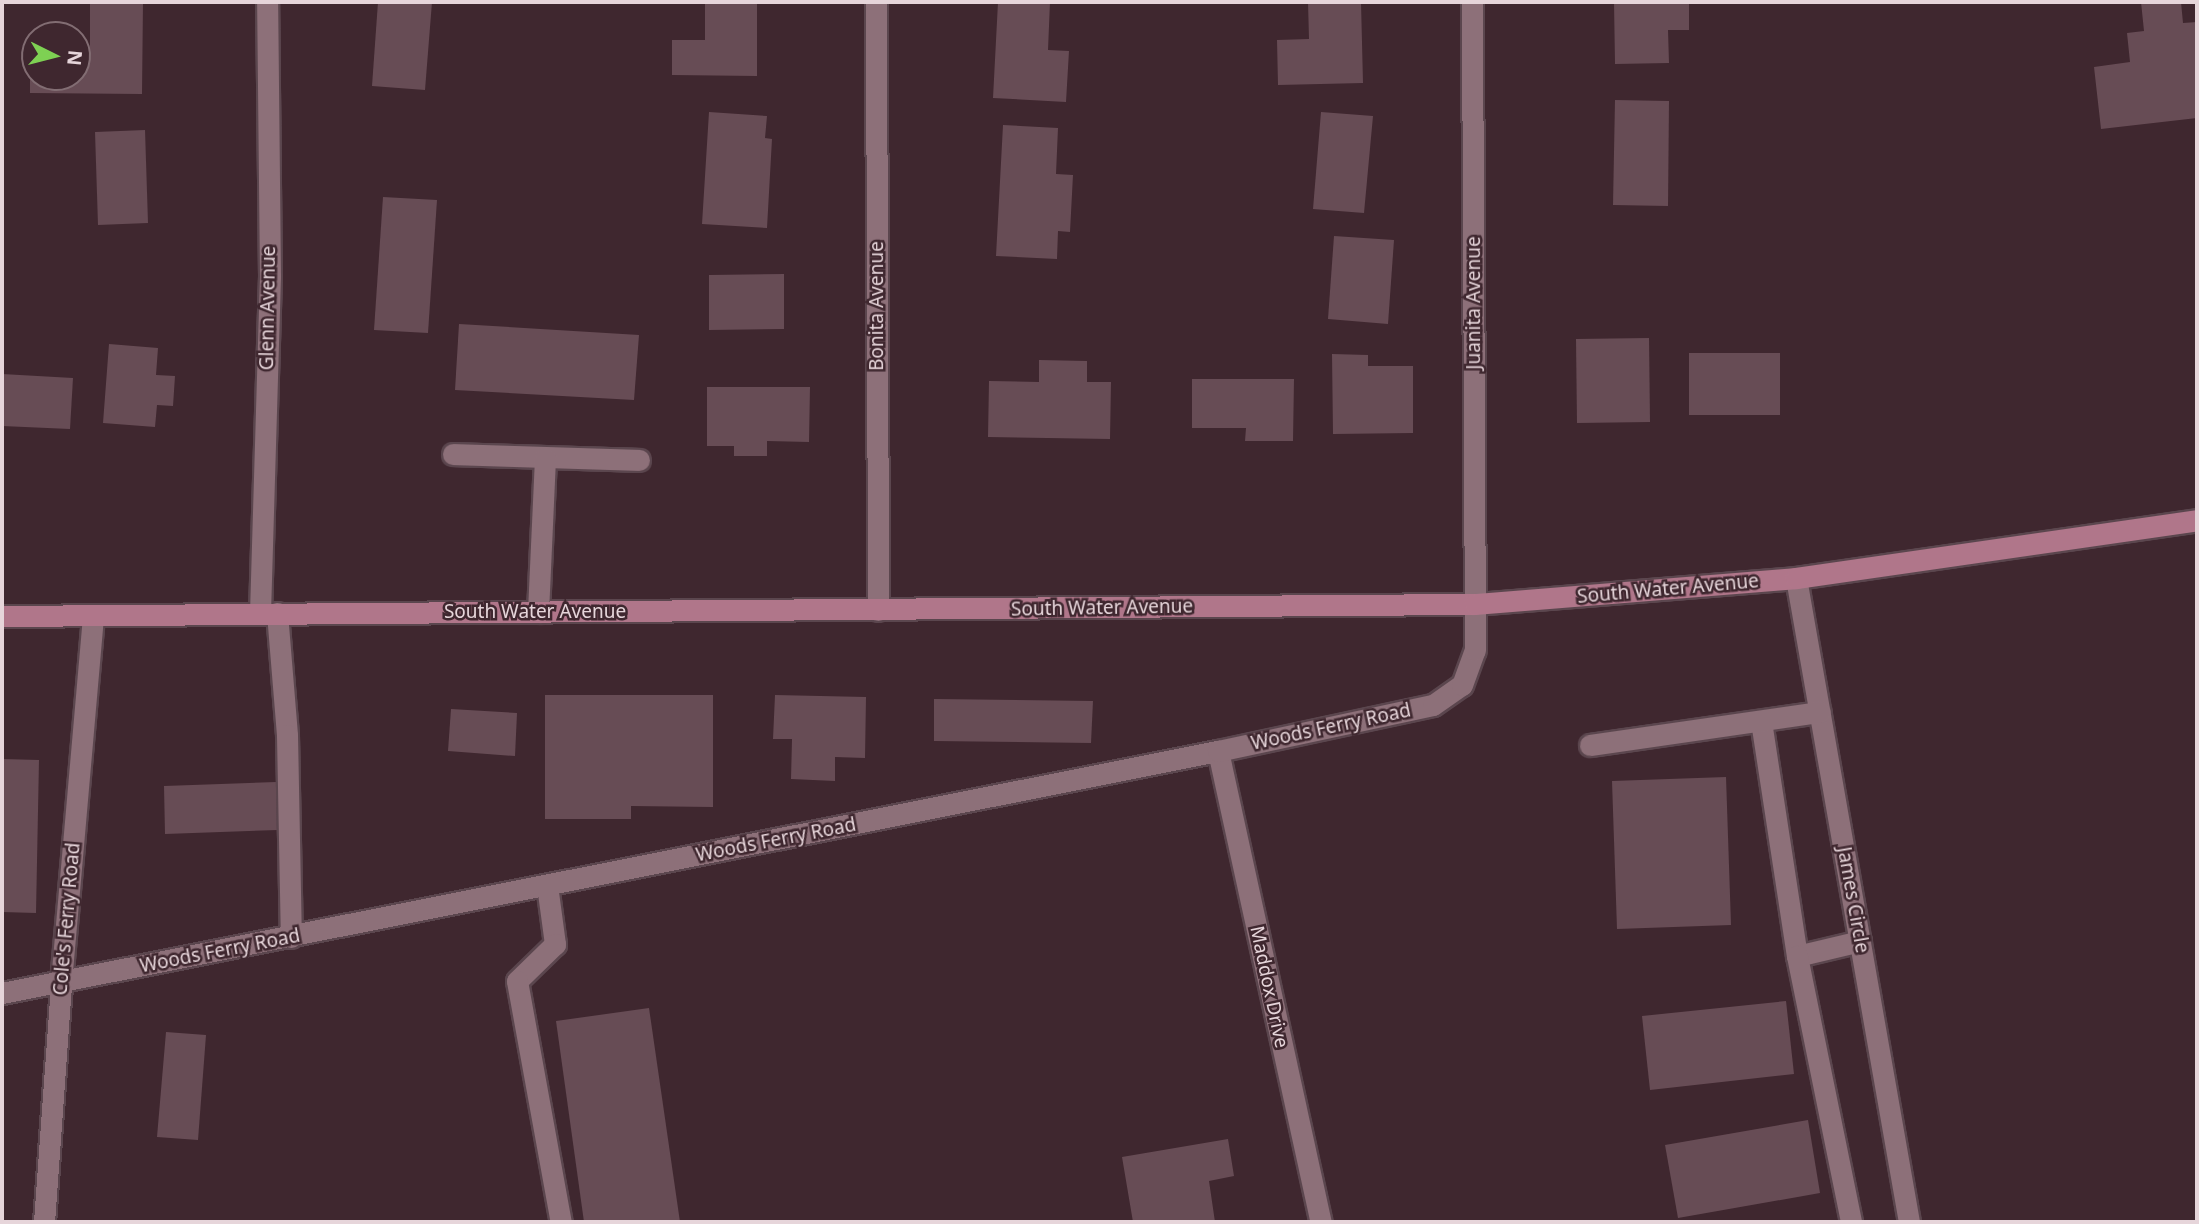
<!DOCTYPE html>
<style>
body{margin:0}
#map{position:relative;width:2199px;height:1224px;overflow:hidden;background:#3f272f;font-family:"Noto Sans",sans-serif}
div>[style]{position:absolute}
.building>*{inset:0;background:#674c55}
.roads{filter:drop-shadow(2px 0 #5b464e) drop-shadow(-2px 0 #5b464e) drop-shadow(0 2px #5b464e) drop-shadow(0 -2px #5b464e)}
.minor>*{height:21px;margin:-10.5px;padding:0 10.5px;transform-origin:10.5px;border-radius:10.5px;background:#8d7079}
.major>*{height:21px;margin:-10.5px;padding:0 10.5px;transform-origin:10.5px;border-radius:10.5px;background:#b0768a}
span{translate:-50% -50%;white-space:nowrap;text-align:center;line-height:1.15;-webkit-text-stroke:5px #3f272f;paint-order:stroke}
.street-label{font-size:19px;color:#e6d5da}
.frame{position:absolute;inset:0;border:4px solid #e6d5da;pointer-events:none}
.north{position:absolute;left:21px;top:21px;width:70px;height:70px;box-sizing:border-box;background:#3f272f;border:2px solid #826d73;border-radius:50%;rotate:96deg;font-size:19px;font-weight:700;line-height:28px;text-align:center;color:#e6d5da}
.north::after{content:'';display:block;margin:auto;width:24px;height:32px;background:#7ed153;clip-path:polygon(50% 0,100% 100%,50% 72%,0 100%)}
</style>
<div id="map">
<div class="building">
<div style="clip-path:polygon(90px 2px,143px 2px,142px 94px,30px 93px,30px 56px,35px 56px,35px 77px,77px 77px,77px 57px,90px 57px)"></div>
<div style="clip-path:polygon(378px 2px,432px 2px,425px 90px,372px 86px)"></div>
<div style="clip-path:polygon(705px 2px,757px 2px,757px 76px,672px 75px,672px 40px,705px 40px)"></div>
<div style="clip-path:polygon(998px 2px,1050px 2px,1048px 50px,1069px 51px,1066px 102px,993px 98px)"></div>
<div style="clip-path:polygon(1308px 2px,1361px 2px,1363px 83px,1278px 85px,1277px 40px,1309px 39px)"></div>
<div style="clip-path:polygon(1614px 2px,1689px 2px,1689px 30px,1668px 30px,1669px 63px,1615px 64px)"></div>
<div style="clip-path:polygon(2141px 2px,2181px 2px,2183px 23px,2197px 22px,2197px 118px,2101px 129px,2094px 67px,2130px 62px,2127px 33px,2144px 31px)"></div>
<div style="clip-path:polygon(1615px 100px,1669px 101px,1668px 206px,1613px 205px)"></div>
<div style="clip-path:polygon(709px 112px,767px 116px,765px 138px,772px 139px,767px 228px,702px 224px)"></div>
<div style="clip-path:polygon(1321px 112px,1373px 116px,1364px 213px,1313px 209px)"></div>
<div style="clip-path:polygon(1003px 125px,1058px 128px,1056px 174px,1073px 175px,1070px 232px,1058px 231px,1057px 259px,996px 256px)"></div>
<div style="clip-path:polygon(145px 130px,148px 223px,98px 225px,95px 132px)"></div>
<div style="clip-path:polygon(383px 197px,437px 200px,428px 333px,374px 330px)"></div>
<div style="clip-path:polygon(1334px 236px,1394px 240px,1388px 324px,1328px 319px)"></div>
<div style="clip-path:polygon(784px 274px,784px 329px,709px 330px,709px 275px)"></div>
<div style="clip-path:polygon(459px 324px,639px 335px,634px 400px,455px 390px)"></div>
<div style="clip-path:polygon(1649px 338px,1650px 422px,1577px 423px,1576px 339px)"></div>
<div style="clip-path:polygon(109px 344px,158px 348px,156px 375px,175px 376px,173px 406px,157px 405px,155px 427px,103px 423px)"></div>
<div style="clip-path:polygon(1689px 353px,1780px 353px,1780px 415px,1689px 415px)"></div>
<div style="clip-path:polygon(1332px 354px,1368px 355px,1368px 366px,1413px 366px,1413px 433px,1333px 434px)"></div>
<div style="clip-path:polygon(1039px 360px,1087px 361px,1087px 382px,1111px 382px,1110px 439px,988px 437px,989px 381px,1039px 382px)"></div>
<div style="clip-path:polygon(2px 374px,73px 378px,70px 429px,2px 426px)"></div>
<div style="clip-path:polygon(1192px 379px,1294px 379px,1293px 441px,1245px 441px,1246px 428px,1192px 428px)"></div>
<div style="clip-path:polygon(707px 387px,810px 387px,809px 442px,767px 441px,767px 456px,734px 456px,734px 446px,707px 446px)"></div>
<div style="clip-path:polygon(545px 695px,713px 695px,713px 807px,631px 806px,631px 819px,545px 819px)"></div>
<div style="clip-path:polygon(775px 695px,866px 697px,865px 758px,835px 757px,835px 781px,791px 779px,792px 739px,773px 739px)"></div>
<div style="clip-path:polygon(934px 699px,1093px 701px,1091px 743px,934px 741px)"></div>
<div style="clip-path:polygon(451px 709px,517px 713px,515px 756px,448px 751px)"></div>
<div style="clip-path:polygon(2px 759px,39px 760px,36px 913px,2px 912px)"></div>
<div style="clip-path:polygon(1726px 777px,1731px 925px,1617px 929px,1612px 781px)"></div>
<div style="clip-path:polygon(276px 782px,278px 830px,165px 834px,164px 786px)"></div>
<div style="clip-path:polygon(1786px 1001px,1794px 1074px,1650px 1090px,1642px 1016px)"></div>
<div style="clip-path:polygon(649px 1008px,680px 1222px,584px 1222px,556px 1021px)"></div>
<div style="clip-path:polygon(166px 1032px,206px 1035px,198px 1140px,157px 1137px)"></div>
<div style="clip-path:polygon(1808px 1120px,1820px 1193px,1678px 1218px,1665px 1145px)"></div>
<div style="clip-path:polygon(1228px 1139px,1234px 1176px,1209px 1181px,1215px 1222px,1133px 1222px,1122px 1157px)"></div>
</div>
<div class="roads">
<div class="minor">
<div style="left:876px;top:2px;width:608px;rotate:89.81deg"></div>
<div style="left:453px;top:454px;width:186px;rotate:1.8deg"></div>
<div style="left:1796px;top:578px;width:654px;rotate:80.05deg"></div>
<div style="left:538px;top:612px;width:154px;rotate:-87.4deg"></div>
<div style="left:260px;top:613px;width:337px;rotate:-88.3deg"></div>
<div style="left:270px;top:276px;width:274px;rotate:-90.6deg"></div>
<div style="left:277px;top:613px;width:122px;rotate:85.3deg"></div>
<div style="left:287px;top:735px;width:202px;rotate:88.9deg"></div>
<div style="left:1761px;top:721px;width:238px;rotate:81.3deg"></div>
<div style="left:1797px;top:956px;width:65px;rotate:-13.4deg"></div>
<div style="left:1590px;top:745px;width:232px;rotate:-8.2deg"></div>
<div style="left:1218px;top:751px;width:482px;rotate:77.7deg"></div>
<div style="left:547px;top:885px;width:60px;rotate:82.3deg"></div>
<div style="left:555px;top:944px;width:53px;rotate:135.8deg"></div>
<div style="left:517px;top:981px;width:245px;rotate:79.7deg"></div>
<div style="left:1797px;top:956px;width:271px;rotate:78.5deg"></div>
<div style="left:2px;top:993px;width:1240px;rotate:-11.26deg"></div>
<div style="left:1218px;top:751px;width:220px;rotate:-12.1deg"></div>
<div style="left:1433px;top:705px;width:35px;rotate:-35deg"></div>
<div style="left:1462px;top:685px;width:37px;rotate:-70deg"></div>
<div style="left:1475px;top:650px;width:648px;rotate:-90.27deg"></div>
<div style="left:44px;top:1222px;width:241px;rotate:-85.9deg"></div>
<div style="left:61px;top:982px;width:366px;rotate:-85deg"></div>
</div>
<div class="major">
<div style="left:2px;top:616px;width:1473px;rotate:-0.47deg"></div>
<div style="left:1475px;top:604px;width:322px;rotate:-4.6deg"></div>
<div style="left:1796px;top:578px;width:405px;rotate:-8.2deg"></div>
</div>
</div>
<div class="street-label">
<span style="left:1474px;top:303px;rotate:-90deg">Juanita Avenue</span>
<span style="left:877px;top:306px;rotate:-90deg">Bonita Avenue</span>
<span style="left:268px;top:308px;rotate:-89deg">Glenn Avenue</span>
<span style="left:1668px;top:589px;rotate:-5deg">South Water Avenue</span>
<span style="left:1102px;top:608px;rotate:-1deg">South Water Avenue</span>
<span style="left:535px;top:612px">South Water Avenue</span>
<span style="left:1331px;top:727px;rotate:-12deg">Woods Ferry Road</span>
<span style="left:776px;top:840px;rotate:-11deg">Woods Ferry Road</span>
<span style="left:1853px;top:900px;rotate:80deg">James Circle</span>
<span style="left:67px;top:919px;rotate:-85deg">Cole's Ferry Road</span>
<span style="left:220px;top:951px;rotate:-11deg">Woods Ferry Road</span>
<span style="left:1269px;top:987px;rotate:78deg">Maddox Drive</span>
</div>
<div class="frame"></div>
<div class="north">N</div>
</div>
